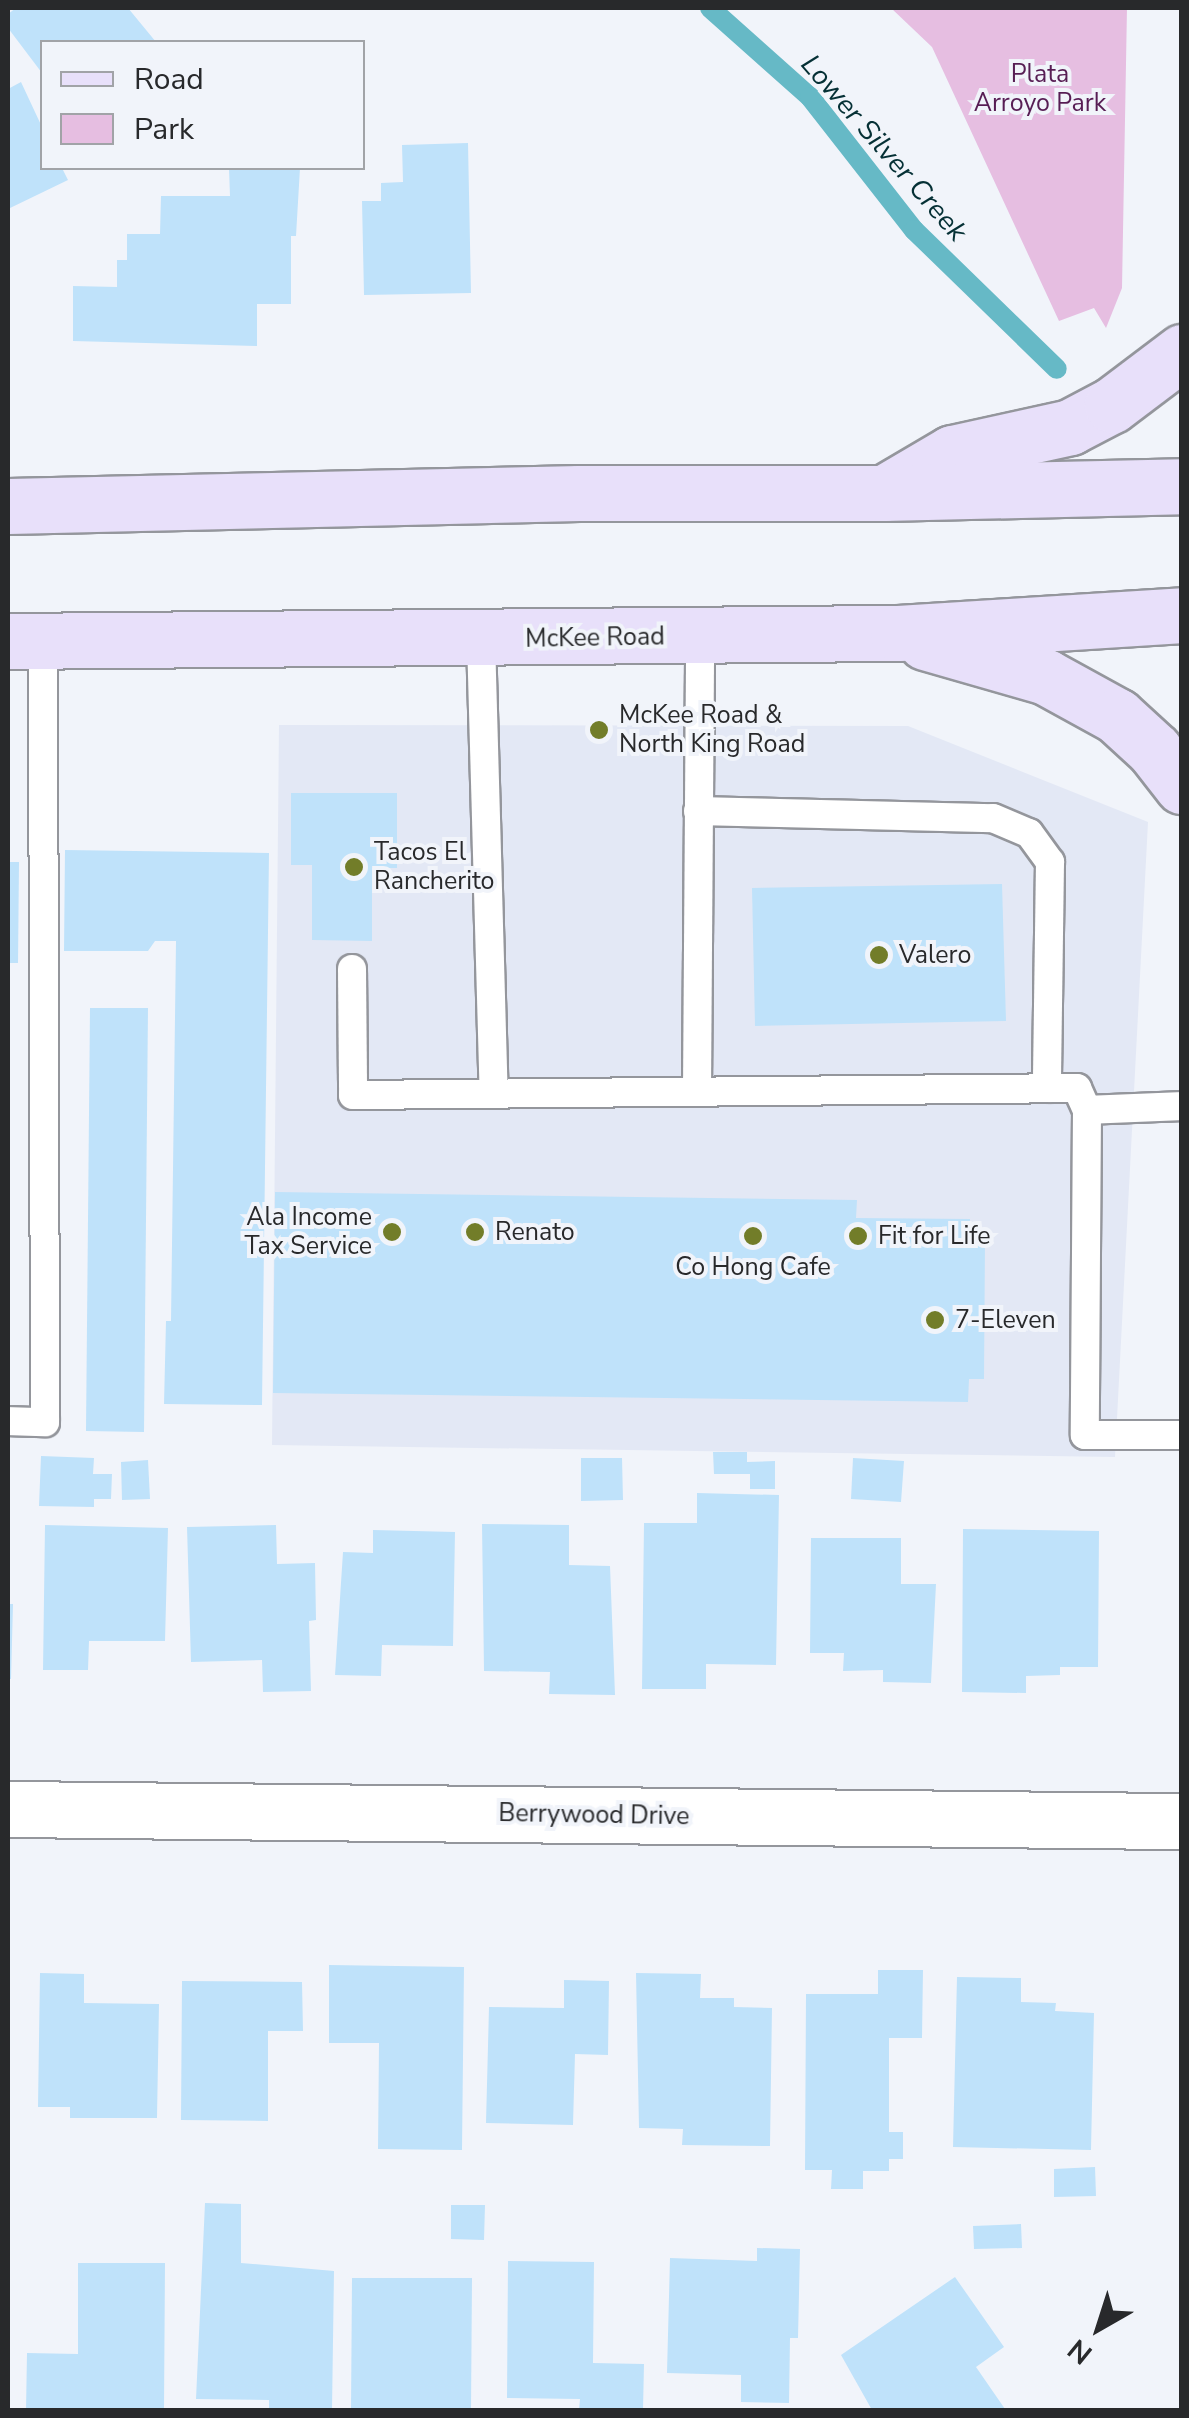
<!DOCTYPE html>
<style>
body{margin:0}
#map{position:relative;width:1189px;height:2418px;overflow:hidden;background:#f1f4fa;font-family:"Nunito Sans",sans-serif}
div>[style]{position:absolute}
.built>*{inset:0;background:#e3e8f5}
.green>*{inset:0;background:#e6bee1}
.stream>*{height:20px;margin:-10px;padding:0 10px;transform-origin:10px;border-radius:10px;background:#66b9c6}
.building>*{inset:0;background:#bfe2fa}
.roads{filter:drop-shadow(2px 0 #94969c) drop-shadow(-2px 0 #94969c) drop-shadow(0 2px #94969c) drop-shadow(0 -2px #94969c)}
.lane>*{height:28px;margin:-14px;padding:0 14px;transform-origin:14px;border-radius:14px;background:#fff}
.street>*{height:55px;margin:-27.5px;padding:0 27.5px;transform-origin:27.5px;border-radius:27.5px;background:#fff}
.primary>*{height:55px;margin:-27.5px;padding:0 27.5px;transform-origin:27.5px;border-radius:27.5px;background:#e8e0fa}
.dots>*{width:28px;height:28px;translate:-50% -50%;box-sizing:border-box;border:5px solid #f1f4fa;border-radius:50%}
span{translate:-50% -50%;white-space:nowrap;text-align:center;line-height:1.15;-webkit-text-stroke:8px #f1f4fa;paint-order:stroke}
.park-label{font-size:25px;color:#571d54}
.street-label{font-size:25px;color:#28292b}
.poi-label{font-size:25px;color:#28292b}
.left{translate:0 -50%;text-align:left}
.right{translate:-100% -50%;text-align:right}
.water-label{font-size:28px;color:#053035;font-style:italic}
.frame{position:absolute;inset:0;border:10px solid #28292b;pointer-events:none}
.legend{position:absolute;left:40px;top:40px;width:325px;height:130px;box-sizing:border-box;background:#f1f4fa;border:2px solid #a1a3a7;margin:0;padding:12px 18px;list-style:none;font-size:30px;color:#28292b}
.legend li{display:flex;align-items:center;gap:20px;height:50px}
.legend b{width:50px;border:2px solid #a1a3a7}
.north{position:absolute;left:1049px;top:2278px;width:100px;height:100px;-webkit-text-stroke:8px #f1f4fa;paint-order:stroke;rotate:219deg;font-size:28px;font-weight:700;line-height:40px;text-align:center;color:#28292b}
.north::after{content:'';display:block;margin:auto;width:35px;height:45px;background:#28292b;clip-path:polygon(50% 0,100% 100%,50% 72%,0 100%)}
</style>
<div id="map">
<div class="built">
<div style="clip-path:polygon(279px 725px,908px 726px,1148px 822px,1115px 1457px,272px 1445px)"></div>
</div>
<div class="green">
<div style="clip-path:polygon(891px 8px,1127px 8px,1122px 288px,1106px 328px,1094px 308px,1059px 321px,932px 47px)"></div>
</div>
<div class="stream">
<div style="left:710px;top:8px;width:134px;rotate:41.7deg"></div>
<div style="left:810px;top:97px;width:169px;rotate:52deg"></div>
<div style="left:914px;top:230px;width:199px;rotate:44.2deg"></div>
</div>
<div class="building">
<div style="clip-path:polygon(16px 8px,128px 8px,156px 42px,42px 42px,42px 73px,8px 28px,8px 14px)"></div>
<div style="clip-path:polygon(21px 82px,42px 127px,42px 168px,62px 168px,68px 180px,8px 209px,8px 89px)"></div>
<div style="clip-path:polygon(468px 143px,471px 293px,364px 295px,362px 201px,381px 201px,381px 183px,403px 182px,402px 145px)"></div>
<div style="clip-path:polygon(229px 168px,300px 168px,296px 236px,291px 236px,291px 304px,257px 304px,257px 346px,73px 341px,73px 286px,117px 287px,117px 260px,127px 260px,127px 234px,160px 234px,161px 196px,230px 196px)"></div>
<div style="clip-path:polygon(291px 793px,397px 793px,397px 868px,372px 868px,372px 941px,312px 940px,312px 865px,291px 865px)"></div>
<div style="clip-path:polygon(65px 850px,269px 853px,262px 1405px,164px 1404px,166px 1321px,171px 1321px,176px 941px,155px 941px,148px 951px,64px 951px)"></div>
<div style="clip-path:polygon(8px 862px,19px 862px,18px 963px,8px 963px)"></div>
<div style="clip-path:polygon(1002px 884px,1006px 1021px,755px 1026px,752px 888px)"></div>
<div style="clip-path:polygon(90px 1008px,148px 1008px,144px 1432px,86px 1431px)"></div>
<div style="clip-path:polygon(275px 1192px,857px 1200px,856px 1218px,970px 1219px,970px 1242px,985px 1242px,984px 1379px,969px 1379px,968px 1402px,273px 1393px)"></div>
<div style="clip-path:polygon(713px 1452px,747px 1452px,747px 1462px,775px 1461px,775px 1489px,750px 1489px,750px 1474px,714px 1474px)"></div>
<div style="clip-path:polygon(41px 1456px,94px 1458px,93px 1474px,112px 1474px,111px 1499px,94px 1499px,94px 1507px,39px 1506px)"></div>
<div style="clip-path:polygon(581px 1458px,622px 1458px,623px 1500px,581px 1501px)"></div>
<div style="clip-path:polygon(853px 1458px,904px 1461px,901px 1502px,851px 1499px)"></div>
<div style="clip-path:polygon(148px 1460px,150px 1499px,122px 1500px,121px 1462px)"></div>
<div style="clip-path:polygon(697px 1493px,779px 1495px,776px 1665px,706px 1664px,706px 1689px,642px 1689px,644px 1523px,697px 1523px)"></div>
<div style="clip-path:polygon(482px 1524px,569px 1525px,569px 1565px,610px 1566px,615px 1695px,549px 1694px,550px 1672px,484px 1671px)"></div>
<div style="clip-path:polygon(45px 1525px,168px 1528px,165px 1641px,89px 1641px,88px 1670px,43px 1670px)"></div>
<div style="clip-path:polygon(276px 1525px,277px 1564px,315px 1563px,316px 1620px,309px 1621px,311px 1691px,263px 1692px,262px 1660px,191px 1662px,187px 1527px)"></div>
<div style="clip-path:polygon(963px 1529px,1099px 1531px,1098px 1667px,1060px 1667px,1060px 1675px,1026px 1676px,1026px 1693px,962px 1692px)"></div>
<div style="clip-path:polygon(373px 1530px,455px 1532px,453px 1646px,382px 1645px,381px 1676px,335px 1675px,343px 1552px,373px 1553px)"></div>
<div style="clip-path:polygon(811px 1538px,901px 1538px,901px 1584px,936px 1584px,931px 1683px,883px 1682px,883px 1670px,843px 1671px,844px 1653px,810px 1653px)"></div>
<div style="clip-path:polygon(8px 1604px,13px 1604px,11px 1679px,8px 1679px)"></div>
<div style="clip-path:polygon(329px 1965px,464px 1967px,462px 2150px,378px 2149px,379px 2043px,329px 2043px)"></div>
<div style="clip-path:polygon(878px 1970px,923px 1970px,922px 2038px,889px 2038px,889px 2132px,903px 2132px,903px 2159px,889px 2159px,889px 2171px,863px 2171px,863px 2189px,831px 2189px,832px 2170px,805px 2170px,806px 1994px,878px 1994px)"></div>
<div style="clip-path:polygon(40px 1973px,84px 1974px,84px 2003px,159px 2004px,157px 2118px,70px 2118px,70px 2107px,38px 2107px)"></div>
<div style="clip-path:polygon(636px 1973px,701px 1974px,700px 1998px,734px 1998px,734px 2007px,772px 2008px,770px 2146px,682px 2145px,683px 2129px,639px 2128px)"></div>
<div style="clip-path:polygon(957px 1977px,1021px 1978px,1021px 2002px,1056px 2003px,1055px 2011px,1094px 2013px,1091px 2150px,953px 2147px)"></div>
<div style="clip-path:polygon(564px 1980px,609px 1981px,608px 2055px,575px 2054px,573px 2125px,486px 2123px,489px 2007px,564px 2008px)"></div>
<div style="clip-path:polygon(182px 1981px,302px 1982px,303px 2031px,268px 2031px,268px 2121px,181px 2120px)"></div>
<div style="clip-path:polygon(1095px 2167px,1096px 2196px,1054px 2197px,1054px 2169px)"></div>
<div style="clip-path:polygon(205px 2203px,241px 2204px,241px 2263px,334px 2271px,332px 2410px,269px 2410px,269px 2400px,196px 2399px)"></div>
<div style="clip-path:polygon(451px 2205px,485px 2205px,484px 2240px,451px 2239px)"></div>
<div style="clip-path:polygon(1021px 2224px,1022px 2248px,974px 2249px,973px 2226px)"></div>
<div style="clip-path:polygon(757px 2248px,800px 2249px,798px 2338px,790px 2338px,789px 2403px,741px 2402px,741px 2375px,667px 2373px,670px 2258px,757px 2261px)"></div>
<div style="clip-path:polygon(508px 2261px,594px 2262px,593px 2363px,644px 2364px,643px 2410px,579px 2410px,580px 2399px,507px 2398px)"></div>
<div style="clip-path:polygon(78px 2263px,165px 2263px,164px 2410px,26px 2410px,27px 2353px,78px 2354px)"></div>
<div style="clip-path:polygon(955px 2277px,1004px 2347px,976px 2367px,1005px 2409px,872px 2410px,841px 2355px)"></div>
<div style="clip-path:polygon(352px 2278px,472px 2278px,471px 2410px,351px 2410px)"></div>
</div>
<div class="roads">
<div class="lane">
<div style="left:481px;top:639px;width:454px;rotate:88.4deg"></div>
<div style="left:698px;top:811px;width:295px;rotate:1.4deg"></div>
<div style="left:993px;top:818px;width:39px;rotate:23deg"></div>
<div style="left:1029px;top:833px;width:36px;rotate:54deg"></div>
<div style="left:1050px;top:862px;width:226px;rotate:90.8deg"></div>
<div style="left:352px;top:969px;width:126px;rotate:89.5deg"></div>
<div style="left:353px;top:1095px;width:724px;rotate:-0.55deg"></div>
<div style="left:1077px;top:1088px;width:24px;rotate:66deg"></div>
<div style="left:1087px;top:1110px;width:325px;rotate:90.4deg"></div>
<div style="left:1085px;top:1435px;width:97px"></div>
<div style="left:697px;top:1091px;width:454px;rotate:-89.6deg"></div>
<div style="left:1087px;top:1110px;width:95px;rotate:-2.4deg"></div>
<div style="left:8px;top:1421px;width:37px;rotate:2deg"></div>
<div style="left:45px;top:1422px;width:781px;rotate:-90.15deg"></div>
</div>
<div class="street">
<div style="left:8px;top:1809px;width:1174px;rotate:0.59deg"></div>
</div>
<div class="primary">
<div style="left:891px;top:489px;width:71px;rotate:-30.5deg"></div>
<div style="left:952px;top:453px;width:121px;rotate:-12.4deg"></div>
<div style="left:1070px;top:427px;width:47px;rotate:-27.6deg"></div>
<div style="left:1112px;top:405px;width:88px;rotate:-37.1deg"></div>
<div style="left:8px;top:506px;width:571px;rotate:-1.3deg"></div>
<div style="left:579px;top:493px;width:305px"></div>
<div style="left:884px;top:493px;width:298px;rotate:-1.3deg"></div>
<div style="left:8px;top:641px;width:890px;rotate:-0.52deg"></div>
<div style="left:898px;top:633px;width:285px;rotate:-3.6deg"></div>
<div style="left:925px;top:642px;width:126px;rotate:16.1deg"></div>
<div style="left:1046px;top:677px;width:81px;rotate:28.8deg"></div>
<div style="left:1117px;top:716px;width:50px;rotate:42.6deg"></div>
<div style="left:1154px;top:750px;width:46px;rotate:52.1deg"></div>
</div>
</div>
<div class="dots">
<div style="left:599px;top:730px;background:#727d29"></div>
<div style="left:354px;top:867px;background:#727d29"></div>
<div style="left:879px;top:955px;background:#727d29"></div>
<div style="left:392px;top:1232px;background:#727d29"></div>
<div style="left:475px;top:1232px;background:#727d29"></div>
<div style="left:753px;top:1236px;background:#727d29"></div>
<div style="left:858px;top:1236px;background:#727d29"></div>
<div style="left:935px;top:1320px;background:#727d29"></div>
</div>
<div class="park-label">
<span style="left:1040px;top:89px">Plata<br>Arroyo Park</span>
</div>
<div class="street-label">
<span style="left:595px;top:638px;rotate:-1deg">McKee Road</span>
<span style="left:594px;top:1815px;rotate:1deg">Berrywood Drive</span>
</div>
<div class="poi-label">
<span class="left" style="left:619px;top:730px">McKee Road &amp;<br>North King Road</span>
<span class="left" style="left:374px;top:867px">Tacos El<br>Rancherito</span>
<span class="left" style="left:899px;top:955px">Valero</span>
<span class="right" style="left:372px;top:1232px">Ala Income<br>Tax Service</span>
<span class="left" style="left:495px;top:1232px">Renato</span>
<span class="left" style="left:878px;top:1236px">Fit for Life</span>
<span style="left:753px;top:1267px">Co Hong Cafe</span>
<span class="left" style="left:955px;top:1320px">7-Eleven</span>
</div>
<div class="water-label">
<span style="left:884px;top:148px;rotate:49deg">Lower Silver Creek</span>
</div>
<div class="frame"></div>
<ul class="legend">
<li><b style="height:12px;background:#e8e0fa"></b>Road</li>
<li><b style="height:28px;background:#e6bee1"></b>Park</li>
</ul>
<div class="north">N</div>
</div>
